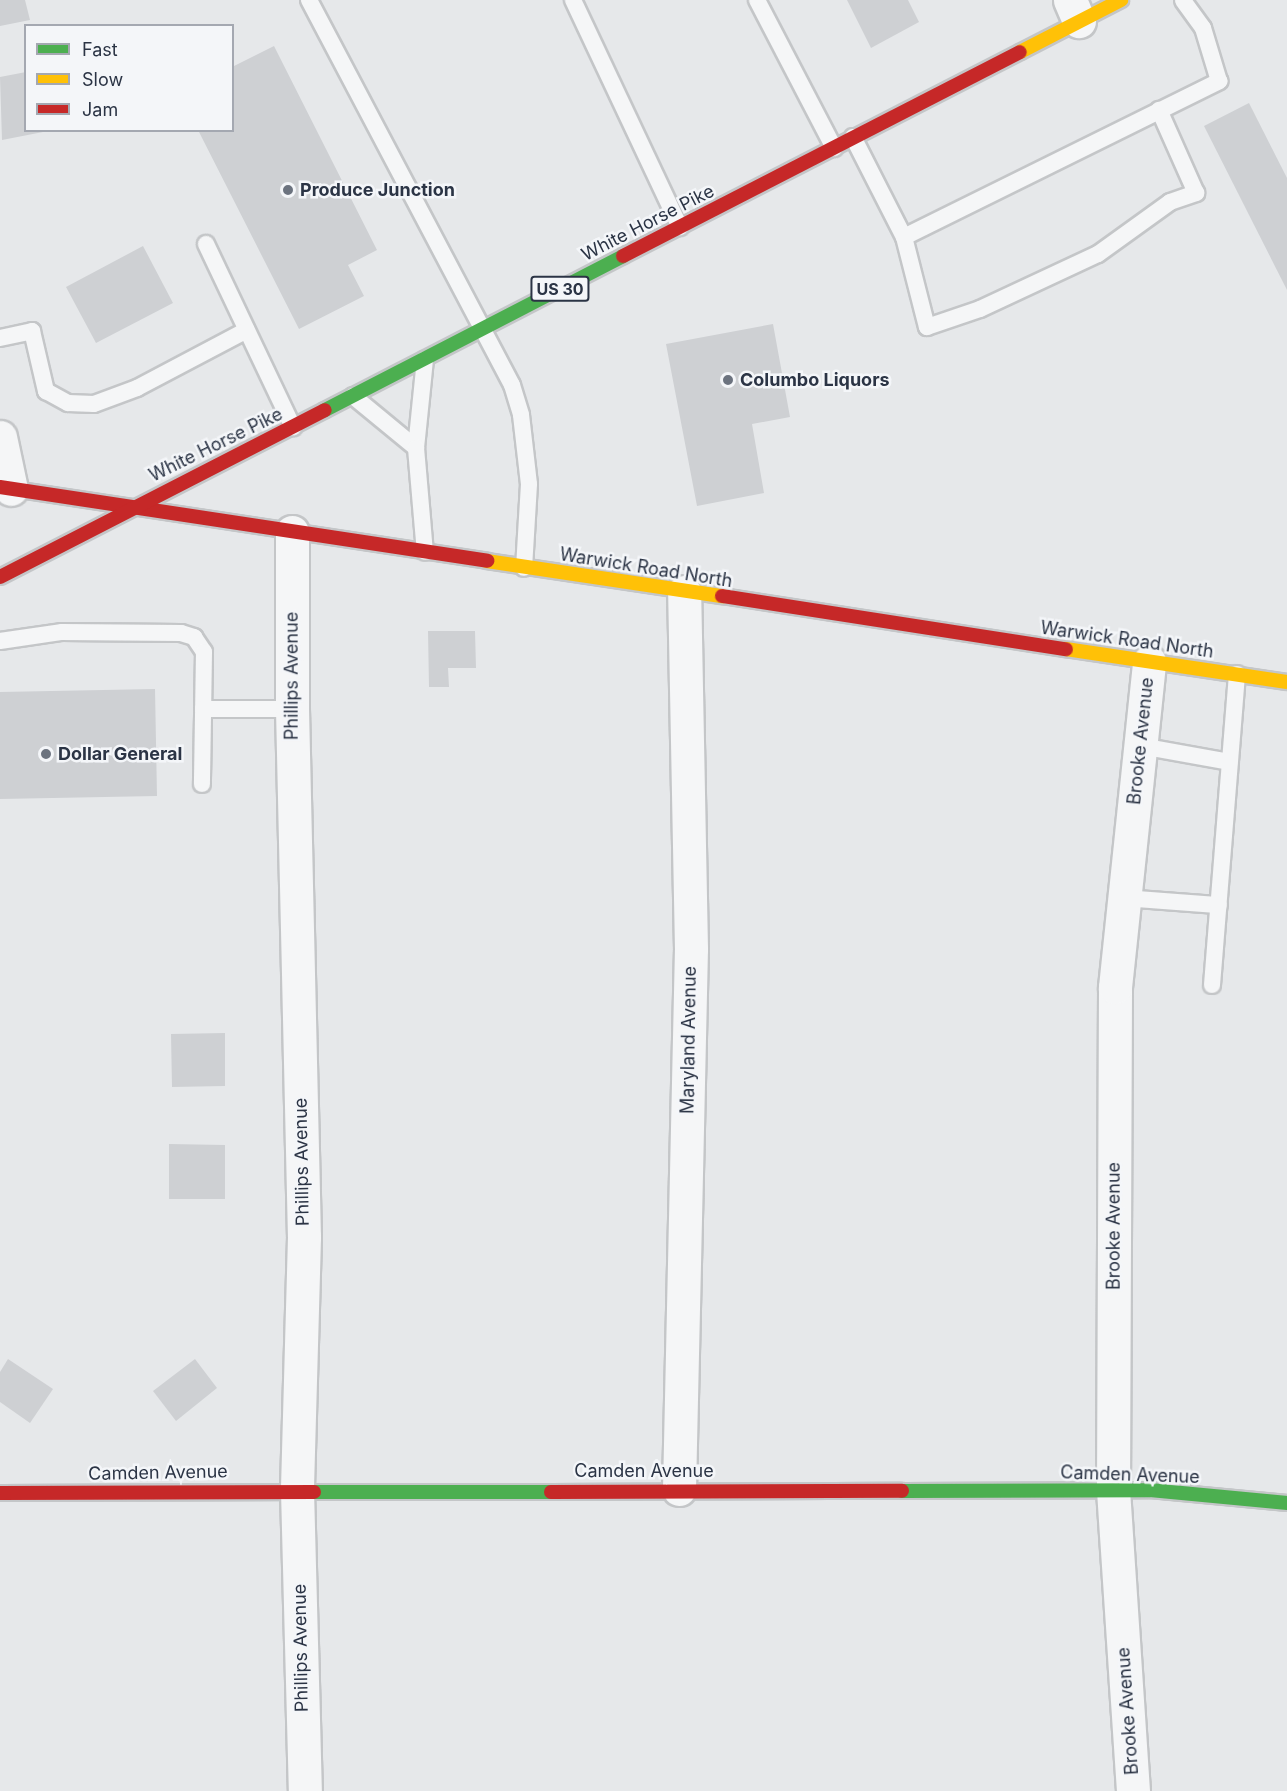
<!DOCTYPE html>
<style>
body{margin:0}
#map{position:relative;width:1287px;height:1791px;overflow:hidden;background:#e6e8ea;font-family:Inter,sans-serif}
div>[style]{position:absolute}
.building>*{inset:0;background:#ced0d3}
.roads{filter:drop-shadow(2px 0 #c4c6c8) drop-shadow(-2px 0 #c4c6c8) drop-shadow(0 2px #c4c6c8) drop-shadow(0 -2px #c4c6c8)}
.lane>*{height:16px;margin:-8px;padding:0 8px;transform-origin:8px;border-radius:8px;background:#f5f6f7}
.street>*{height:33px;margin:-16.5px;padding:0 16.5px;transform-origin:16.5px;border-radius:16.5px;background:#f5f6f7}
.fast>*{height:14px;margin:-7px;padding:0 7px;transform-origin:7px;border-radius:7px;background:#4caf50}
.slow>*{height:14px;margin:-7px;padding:0 7px;transform-origin:7px;border-radius:7px;background:#ffc107}
.jam>*{height:14px;margin:-7px;padding:0 7px;transform-origin:7px;border-radius:7px;background:#c62828}
.dots>*{width:16px;height:16px;translate:-50% -50%;box-sizing:border-box;border:3px solid #f4f6f9;border-radius:50%}
span{translate:-50% -50%;white-space:nowrap;text-align:center;line-height:1.15;-webkit-text-stroke:5px #f4f6f9;paint-order:stroke}
.shield-label span{padding:2px 4px;background:#f4f6f9;border:2px solid;border-radius:4px;-webkit-text-stroke-width:0}
.shield-label{font-size:16px;color:#2b3445;font-weight:700}
.poi-label{font-size:18px;color:#2b3445;font-weight:700}
.left{translate:0 -50%;text-align:left}
.street-label{font-size:18px;color:#2b3445}
.legend{position:absolute;left:24px;top:24px;width:210px;height:108px;box-sizing:border-box;background:#f4f6f9;border:2px solid #a4a8b1;margin:0;padding:8px 10px;list-style:none;font-size:18px;color:#2b3445}
.legend li{display:flex;align-items:center;gap:12px;height:30px}
.legend b{width:30px;border:2px solid #a4a8b1}
</style>
<div id="map">
<div class="building">
<div style="clip-path:polygon(0 0,25px 0,30px 20px,0 26px)"></div>
<div style="clip-path:polygon(847px 0,908px 0,919px 22px,871px 48px)"></div>
<div style="clip-path:polygon(274px 46px,377px 250px,348px 265px,364px 296px,299px 329px,198px 130px,232px 130px,232px 67px)"></div>
<div style="clip-path:polygon(26px 72px,26px 130px,43px 132px,2px 140px,0 77px)"></div>
<div style="clip-path:polygon(1249px 103px,1287px 178px,1287px 290px,1204px 126px)"></div>
<div style="clip-path:polygon(143px 246px,173px 303px,96px 343px,66px 287px)"></div>
<div style="clip-path:polygon(773px 324px,790px 417px,752px 424px,764px 493px,697px 506px,666px 344px)"></div>
<div style="clip-path:polygon(428px 631px,475px 631px,476px 668px,448px 668px,449px 687px,429px 687px)"></div>
<div style="clip-path:polygon(155px 689px,157px 796px,0 799px,0 692px)"></div>
<div style="clip-path:polygon(225px 1033px,225px 1086px,172px 1087px,171px 1034px)"></div>
<div style="clip-path:polygon(169px 1144px,225px 1145px,225px 1199px,169px 1199px)"></div>
<div style="clip-path:polygon(8px 1359px,53px 1389px,30px 1423px,0 1402px,0 1372px)"></div>
<div style="clip-path:polygon(195px 1359px,217px 1388px,176px 1421px,153px 1391px)"></div>
</div>
<div class="roads">
<div class="lane">
<div style="left:309px;top:0;width:435px;rotate:62.2deg"></div>
<div style="left:512px;top:385px;width:31px;rotate:73deg"></div>
<div style="left:521px;top:415px;width:69px;rotate:83.4deg"></div>
<div style="left:529px;top:484px;width:84px;rotate:93.4deg"></div>
<div style="left:573px;top:0;width:251px;rotate:64.8deg"></div>
<div style="left:757px;top:0;width:167px;rotate:62.5deg"></div>
<div style="left:853px;top:137px;width:112px;rotate:63deg"></div>
<div style="left:904px;top:237px;width:352px;rotate:-26.3deg"></div>
<div style="left:1219px;top:81px;width:55px;rotate:-106.8deg"></div>
<div style="left:1203px;top:28px;width:34px;rotate:-126deg"></div>
<div style="left:904px;top:237px;width:93px;rotate:75.7deg"></div>
<div style="left:927px;top:327px;width:56px;rotate:-18.8deg"></div>
<div style="left:980px;top:309px;width:130px;rotate:-25deg"></div>
<div style="left:1098px;top:254px;width:89px;rotate:-35.8deg"></div>
<div style="left:1170px;top:202px;width:28px;rotate:-19deg"></div>
<div style="left:1196px;top:193px;width:91px;rotate:-114deg"></div>
<div style="left:206px;top:244px;width:203px;rotate:64.6deg"></div>
<div style="left:0;top:338px;width:33px;rotate:-12deg"></div>
<div style="left:32px;top:331px;width:62px;rotate:76.9deg"></div>
<div style="left:46px;top:391px;width:25px;rotate:29deg"></div>
<div style="left:68px;top:403px;width:26px;rotate:2deg"></div>
<div style="left:94px;top:404px;width:46px;rotate:-20.4deg"></div>
<div style="left:137px;top:388px;width:124px;rotate:-27.8deg"></div>
<div style="left:353px;top:396px;width:82px;rotate:39.5deg"></div>
<div style="left:416px;top:448px;width:89px;rotate:-84.2deg"></div>
<div style="left:416px;top:448px;width:104px;rotate:85.1deg"></div>
<div style="left:0;top:641px;width:63px;rotate:-8.3deg"></div>
<div style="left:62px;top:632px;width:119px;rotate:0.5deg"></div>
<div style="left:181px;top:633px;width:14px;rotate:17deg"></div>
<div style="left:194px;top:637px;width:18px;rotate:56deg"></div>
<div style="left:204px;top:652px;width:132px;rotate:90.9deg"></div>
<div style="left:203px;top:709px;width:89px"></div>
<div style="left:1141px;top:746px;width:90px;rotate:10.2deg"></div>
<div style="left:1125px;top:898px;width:94px;rotate:4.3deg"></div>
<div style="left:1212px;top:985px;width:312px;rotate:-85.4deg"></div>
</div>
<div class="street">
<div style="left:1070px;top:0;width:23px;rotate:67deg"></div>
<div style="left:0;top:437px;width:53px;rotate:78.1deg"></div>
<div style="left:292px;top:532px;width:177px;rotate:90deg"></div>
<div style="left:292px;top:709px;width:528px;rotate:88.7deg"></div>
<div style="left:304px;top:1237px;width:253px;rotate:91.6deg"></div>
<div style="left:297px;top:1490px;width:301px;rotate:88.5deg"></div>
<div style="left:679px;top:1489px;width:540px;rotate:-88.73deg"></div>
<div style="left:691px;top:949px;width:357px;rotate:-91.1deg"></div>
<div style="left:1133px;top:1791px;width:302px;rotate:-93.8deg"></div>
<div style="left:1113px;top:1490px;width:503px;rotate:-89.77deg"></div>
<div style="left:1115px;top:987px;width:327px;rotate:-84deg"></div>
</div>
<div class="fast">
<div style="left:325px;top:410px;width:335px;rotate:-27.3deg"></div>
<div style="left:902px;top:1491px;width:248px;rotate:-0.2deg"></div>
<div style="left:1150px;top:1490px;width:138px;rotate:5.4deg"></div>
<div style="left:314px;top:1492px;width:237px"></div>
</div>
<div class="slow">
<div style="left:1020px;top:52px;width:114px;rotate:-27.2deg"></div>
<div style="left:487px;top:561px;width:238px;rotate:8.5deg"></div>
<div style="left:1066px;top:649px;width:223px;rotate:8.5deg"></div>
</div>
<div class="jam">
<div style="left:623px;top:256px;width:446px;rotate:-27.2deg"></div>
<div style="left:0;top:487px;width:493px;rotate:8.6deg"></div>
<div style="left:0;top:577px;width:365px;rotate:-27.2deg"></div>
<div style="left:722px;top:596px;width:348px;rotate:8.8deg"></div>
<div style="left:551px;top:1492px;width:351px;rotate:-0.2deg"></div>
<div style="left:0;top:1493px;width:314px;rotate:-0.2deg"></div>
</div>
</div>
<div class="dots">
<div style="left:288px;top:190px;background:#6c737f"></div>
<div style="left:728px;top:380px;background:#6c737f"></div>
<div style="left:46px;top:754px;background:#6c737f"></div>
</div>
<div class="shield-label">
<span style="left:560px;top:289px">US 30</span>
</div>
<div class="poi-label">
<span class="left" style="left:300px;top:190px">Produce Junction</span>
<span class="left" style="left:740px;top:380px">Columbo Liquors</span>
<span class="left" style="left:58px;top:754px">Dollar General</span>
</div>
<div class="street-label">
<span style="left:648px;top:223px;rotate:-27deg">White Horse Pike</span>
<span style="left:216px;top:445px;rotate:-26deg">White Horse Pike</span>
<span style="left:646px;top:568px;rotate:9deg">Warwick Road North</span>
<span style="left:1127px;top:640px;rotate:8deg">Warwick Road North</span>
<span style="left:292px;top:676px;rotate:-90deg">Phillips Avenue</span>
<span style="left:1141px;top:741px;rotate:-84deg">Brooke Avenue</span>
<span style="left:689px;top:1040px;rotate:-89deg">Maryland Avenue</span>
<span style="left:302px;top:1162px;rotate:-91deg">Phillips Avenue</span>
<span style="left:1114px;top:1226px;rotate:-90deg">Brooke Avenue</span>
<span style="left:644px;top:1471px">Camden Avenue</span>
<span style="left:158px;top:1473px;rotate:-1deg">Camden Avenue</span>
<span style="left:1130px;top:1475px;rotate:2deg">Camden Avenue</span>
<span style="left:301px;top:1648px;rotate:-91deg">Phillips Avenue</span>
<span style="left:1128px;top:1711px;rotate:-94deg">Brooke Avenue</span>
</div>
<ul class="legend">
<li><b style="height:8px;background:#4caf50"></b>Fast</li>
<li><b style="height:8px;background:#ffc107"></b>Slow</li>
<li><b style="height:8px;background:#c62828"></b>Jam</li>
</ul>
</div>
